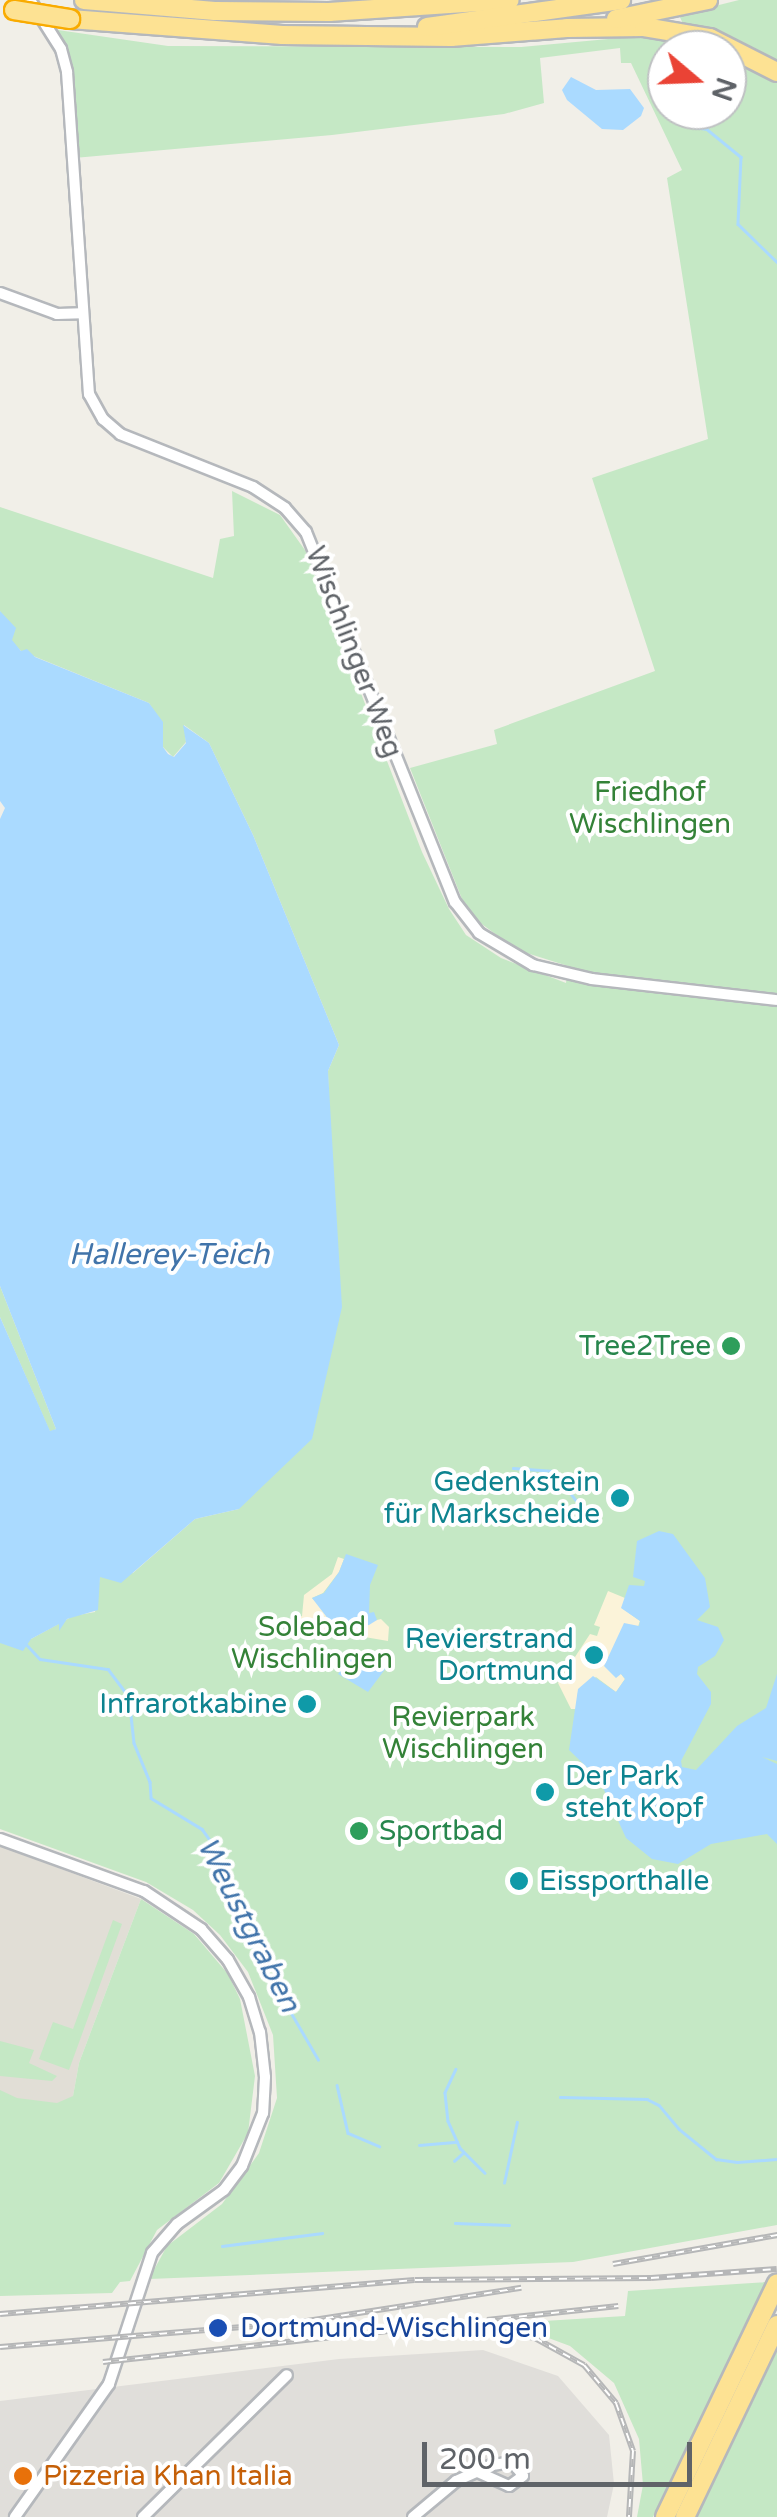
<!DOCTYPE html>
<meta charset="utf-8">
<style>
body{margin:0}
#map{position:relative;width:777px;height:2517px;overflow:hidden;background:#f1efe8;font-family:"Varela Round",sans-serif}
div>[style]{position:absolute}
.industrial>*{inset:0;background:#e0deda}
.education>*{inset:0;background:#e1ded6}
.green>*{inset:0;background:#c5e8c5}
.sand>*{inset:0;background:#fbf3d9}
.water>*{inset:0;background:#aadaff}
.stream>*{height:2.5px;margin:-1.25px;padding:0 1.25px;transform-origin:1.25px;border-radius:1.25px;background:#aadaff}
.roads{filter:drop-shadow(2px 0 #b5b8bc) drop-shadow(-2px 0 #b5b8bc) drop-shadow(0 2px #b5b8bc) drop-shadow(0 -2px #b5b8bc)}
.street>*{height:10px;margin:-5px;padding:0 5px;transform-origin:5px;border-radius:5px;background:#fff}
.highway>*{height:18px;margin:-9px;padding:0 9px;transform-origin:9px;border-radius:9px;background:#fde293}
.rail>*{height:6px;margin-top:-3px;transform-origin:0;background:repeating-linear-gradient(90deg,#fff 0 8px,#b6b7b8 0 16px);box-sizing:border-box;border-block:2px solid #b6b7b8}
.bridges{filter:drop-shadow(2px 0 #f9ab00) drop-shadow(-2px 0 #f9ab00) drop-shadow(0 2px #f9ab00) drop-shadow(0 -2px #f9ab00)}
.highway-bridge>*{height:18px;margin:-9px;padding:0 9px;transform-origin:9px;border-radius:9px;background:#fde293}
.dots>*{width:28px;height:28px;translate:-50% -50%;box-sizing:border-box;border:5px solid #fff;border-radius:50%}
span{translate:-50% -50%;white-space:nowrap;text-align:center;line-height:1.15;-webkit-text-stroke:8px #fff;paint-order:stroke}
.street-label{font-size:28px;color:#5f6368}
.park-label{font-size:28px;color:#348238}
.leisure-label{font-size:28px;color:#27864d}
.right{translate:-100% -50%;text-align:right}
.left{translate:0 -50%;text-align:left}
.culture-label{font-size:28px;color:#0d838f}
.transit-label{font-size:28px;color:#164399}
.food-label{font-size:28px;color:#c56008}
.water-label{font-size:30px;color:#4174aa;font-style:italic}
.north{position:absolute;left:647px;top:30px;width:100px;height:100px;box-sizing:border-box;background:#fff;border:2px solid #bfc1c3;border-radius:50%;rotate:109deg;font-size:28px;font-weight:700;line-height:40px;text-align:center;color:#5f6368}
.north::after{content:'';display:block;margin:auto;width:35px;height:45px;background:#ea4335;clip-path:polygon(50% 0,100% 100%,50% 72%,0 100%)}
.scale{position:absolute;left:422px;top:2442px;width:270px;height:45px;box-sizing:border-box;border:5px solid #5f6368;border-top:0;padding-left:12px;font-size:30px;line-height:35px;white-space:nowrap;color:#5f6368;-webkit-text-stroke:8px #fff;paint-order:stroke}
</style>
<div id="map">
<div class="industrial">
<div style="clip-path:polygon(483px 2350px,558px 2376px,609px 2435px,614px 2484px,607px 2517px,0 2517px,0 2401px,339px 2359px)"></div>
</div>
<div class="education">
<div style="clip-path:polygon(0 1846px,141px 1899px,79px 2063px,73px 2096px,49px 2133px,0 2111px)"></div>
</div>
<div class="green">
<div style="clip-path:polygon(739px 0,777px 0,777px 66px,725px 37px,684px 26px,679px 15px)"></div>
<div style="clip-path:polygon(51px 29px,168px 46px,521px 47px,641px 36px,720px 50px,667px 50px,667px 110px,727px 110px,727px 53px,777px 81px,777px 2225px,573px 2262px,149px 2279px,167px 2246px,222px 2204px,259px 2153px,277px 2098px,273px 2035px,248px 1972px,220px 1935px,193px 1910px,146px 1882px,0 1829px,0 1643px,31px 1639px,73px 1616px,95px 1612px,100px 1576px,133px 1573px,195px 1519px,239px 1509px,330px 1160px,328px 1071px,339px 1045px,253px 835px,209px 743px,184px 725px,186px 742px,173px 757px,163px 747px,162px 726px,149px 703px,21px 651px,13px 643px,0 611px,0 507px,213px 578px,220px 539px,234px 536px,232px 491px,280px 515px,307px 553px,422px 852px,449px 909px,466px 935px,501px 958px,566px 983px,568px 966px,517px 950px,479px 922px,462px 899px,410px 768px,497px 744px,494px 730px,655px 671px,592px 478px,708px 439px,667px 178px,682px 170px,631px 63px,621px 63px,620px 48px,540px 58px,544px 103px,504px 114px,332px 135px,74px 158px,72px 109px)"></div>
<div style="clip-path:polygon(0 1286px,56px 1429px,50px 1432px,0 1317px)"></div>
<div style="clip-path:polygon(141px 1899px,194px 1934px,228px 1974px,240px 1999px,255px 2076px,248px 2133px,219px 2183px,157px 2230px,130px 2281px,120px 2282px,112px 2293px,0 2296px,0 2090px,17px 2098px,57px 2103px,73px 2096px,79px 2063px)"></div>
<div style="clip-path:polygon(113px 1920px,122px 1924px,69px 2070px,39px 2059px,53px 2022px,73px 2029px)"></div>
<div style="clip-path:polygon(0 2041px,34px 2050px,29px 2063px,57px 2076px,52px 2081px,0 2076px)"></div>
<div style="clip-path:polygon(766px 2282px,653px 2517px,637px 2517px,643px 2485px,639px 2439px,614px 2383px,570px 2346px,519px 2327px,544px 2321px,625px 2316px,628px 2291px)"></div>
<div style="clip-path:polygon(777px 2351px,777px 2517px,697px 2517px)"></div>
</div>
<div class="sand">
<div style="clip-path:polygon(338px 1557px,344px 1559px,339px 1572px,323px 1593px,312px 1598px,334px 1622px,323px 1639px,292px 1620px,302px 1616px,304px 1595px,332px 1574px)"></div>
<div style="clip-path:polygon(608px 1591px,625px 1598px,622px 1608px,640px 1621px,621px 1674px,625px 1679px,616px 1692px,596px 1677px,578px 1692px,576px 1709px,571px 1709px,558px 1683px,590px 1634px,597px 1636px,600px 1627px,594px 1625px)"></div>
<div style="clip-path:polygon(381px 1619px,389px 1627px,388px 1641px,335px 1632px,337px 1623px,348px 1627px)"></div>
</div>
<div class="water">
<div style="clip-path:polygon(571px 77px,596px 90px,630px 89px,644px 108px,641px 116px,623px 130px,602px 129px,567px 100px,562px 90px)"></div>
<div style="clip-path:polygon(0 611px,16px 628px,12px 640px,21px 651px,27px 649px,35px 657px,149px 703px,163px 722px,163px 747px,168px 754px,174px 757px,186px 743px,183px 725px,209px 743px,253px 835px,339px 1045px,328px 1071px,342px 1307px,312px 1439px,239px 1509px,195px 1519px,121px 1583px,100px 1577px,98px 1610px,67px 1619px,59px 1631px,59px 1624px,31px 1639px,23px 1651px,0 1643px,0 1317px,50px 1431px,56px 1429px,0 1286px,0 819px,5px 808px,0 801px)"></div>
<div style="clip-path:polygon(659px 1531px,673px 1534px,705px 1578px,710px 1607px,697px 1620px,718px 1627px,724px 1640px,715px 1656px,698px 1667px,697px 1674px,711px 1692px,711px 1704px,681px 1761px,682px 1767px,696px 1770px,737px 1726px,766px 1708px,777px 1674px,777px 1761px,762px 1757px,777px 1764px,777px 1844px,767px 1834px,711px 1844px,678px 1864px,652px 1859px,626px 1838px,599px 1779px,569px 1750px,578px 1689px,593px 1676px,616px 1692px,625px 1679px,621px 1674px,616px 1678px,604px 1666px,624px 1623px,639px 1626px,640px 1621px,621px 1608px,629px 1585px,644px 1586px,645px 1581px,633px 1577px,637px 1541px)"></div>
<div style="clip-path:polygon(346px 1554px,378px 1565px,370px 1585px,369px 1613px,374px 1612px,377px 1620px,369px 1625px,348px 1627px,329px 1620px,312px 1598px,324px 1593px,339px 1572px)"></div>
<div style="clip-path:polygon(368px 1653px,386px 1668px,368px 1692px,338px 1674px,349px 1659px)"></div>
</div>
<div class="stream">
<div style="left:672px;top:41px;width:10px;rotate:61deg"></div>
<div style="left:704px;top:110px;width:16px;rotate:94deg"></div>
<div style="left:703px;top:126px;width:49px;rotate:39.2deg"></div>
<div style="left:741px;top:157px;width:67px;rotate:92.6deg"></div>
<div style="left:738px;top:224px;width:54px;rotate:44.3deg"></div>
<div style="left:694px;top:127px;width:13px;rotate:9deg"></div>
<div style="left:513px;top:1468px;width:41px;rotate:4.2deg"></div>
<div style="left:554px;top:1471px;width:36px;rotate:53deg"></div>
<div style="left:579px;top:1506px;width:9px;rotate:58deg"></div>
<div style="left:27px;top:1645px;width:19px;rotate:47deg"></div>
<div style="left:40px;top:1659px;width:69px;rotate:8.4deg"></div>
<div style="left:108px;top:1669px;width:35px;rotate:53deg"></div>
<div style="left:129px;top:1697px;width:46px;rotate:83.8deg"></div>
<div style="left:134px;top:1743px;width:42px;rotate:67.7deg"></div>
<div style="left:150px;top:1782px;width:16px;rotate:86deg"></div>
<div style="left:151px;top:1798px;width:60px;rotate:31.3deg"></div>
<div style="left:202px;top:1829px;width:17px;rotate:54deg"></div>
<div style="left:212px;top:1843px;width:104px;rotate:69.1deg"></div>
<div style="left:249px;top:1940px;width:138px;rotate:59.9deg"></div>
<div style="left:456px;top:2069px;width:26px;rotate:115deg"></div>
<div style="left:445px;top:2093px;width:28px;rotate:84deg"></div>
<div style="left:448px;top:2121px;width:30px;rotate:66deg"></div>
<div style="left:460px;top:2148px;width:35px;rotate:45deg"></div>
<div style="left:337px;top:2085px;width:49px;rotate:77.1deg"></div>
<div style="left:348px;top:2133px;width:34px;rotate:23deg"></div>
<div style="left:560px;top:2097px;width:87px;rotate:1.3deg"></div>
<div style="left:647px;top:2099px;width:13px;rotate:27deg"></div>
<div style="left:659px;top:2105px;width:31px;rotate:50deg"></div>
<div style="left:679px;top:2129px;width:48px;rotate:39deg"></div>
<div style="left:716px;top:2159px;width:21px;rotate:8deg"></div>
<div style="left:737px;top:2162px;width:40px;rotate:-4.3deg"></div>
<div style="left:419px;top:2145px;width:38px;rotate:-5deg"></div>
<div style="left:454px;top:2161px;width:12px;rotate:-42deg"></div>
<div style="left:504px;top:2183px;width:62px;rotate:-78deg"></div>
<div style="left:455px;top:2223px;width:54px;rotate:2.1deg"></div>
<div style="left:222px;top:2246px;width:101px;rotate:-7.4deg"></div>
</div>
<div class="roads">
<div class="street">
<div style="left:30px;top:0;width:58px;rotate:57.7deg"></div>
<div style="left:61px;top:49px;width:24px;rotate:75deg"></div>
<div style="left:67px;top:72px;width:323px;rotate:86.1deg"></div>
<div style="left:89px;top:394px;width:29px;rotate:61deg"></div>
<div style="left:103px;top:419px;width:23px;rotate:41deg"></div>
<div style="left:120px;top:434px;width:143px;rotate:21.7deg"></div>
<div style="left:253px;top:487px;width:38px;rotate:33deg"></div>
<div style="left:285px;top:508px;width:32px;rotate:49deg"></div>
<div style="left:306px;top:532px;width:399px;rotate:68.1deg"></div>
<div style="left:455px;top:902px;width:39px;rotate:52deg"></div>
<div style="left:479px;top:933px;width:63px;rotate:30.7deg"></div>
<div style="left:533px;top:965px;width:61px;rotate:13.3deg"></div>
<div style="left:592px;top:979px;width:186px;rotate:6.5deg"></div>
<div style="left:0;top:293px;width:61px;rotate:20.2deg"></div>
<div style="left:57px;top:314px;width:24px;rotate:-2deg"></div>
<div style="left:0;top:1839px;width:153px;rotate:19.9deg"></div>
<div style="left:144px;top:1891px;width:69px;rotate:33.7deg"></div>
<div style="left:201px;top:1929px;width:41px;rotate:48.9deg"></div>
<div style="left:228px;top:1960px;width:43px;rotate:60.4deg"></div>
<div style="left:249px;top:1997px;width:37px;rotate:73deg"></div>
<div style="left:260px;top:2032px;width:45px;rotate:83.7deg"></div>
<div style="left:265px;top:2077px;width:36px;rotate:93deg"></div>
<div style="left:263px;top:2113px;width:57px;rotate:111.6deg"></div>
<div style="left:242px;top:2166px;width:30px;rotate:127deg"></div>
<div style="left:224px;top:2190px;width:58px;rotate:144.1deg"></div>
<div style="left:177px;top:2224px;width:38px;rotate:131deg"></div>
<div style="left:152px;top:2253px;width:138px;rotate:108.2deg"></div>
<div style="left:109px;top:2384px;width:163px;rotate:125.3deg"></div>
<div style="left:143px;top:2517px;width:202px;rotate:-44.6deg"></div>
<div style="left:413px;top:2517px;width:56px;rotate:-39.9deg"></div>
<div style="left:456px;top:2481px;width:39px;rotate:-24deg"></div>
<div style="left:492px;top:2465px;width:21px;rotate:-8deg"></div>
<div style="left:513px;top:2462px;width:17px;rotate:54deg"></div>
<div style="left:523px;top:2476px;width:17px;rotate:144deg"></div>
<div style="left:509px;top:2486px;width:35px;rotate:-156deg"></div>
</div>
<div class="highway">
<div style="left:84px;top:0;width:131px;rotate:4.8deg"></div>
<div style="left:215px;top:11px;width:114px;rotate:0.5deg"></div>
<div style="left:329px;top:12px;width:181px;rotate:-3.8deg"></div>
<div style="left:70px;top:19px;width:213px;rotate:4.3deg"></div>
<div style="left:282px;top:35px;width:169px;rotate:0.7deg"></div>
<div style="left:451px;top:37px;width:116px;rotate:-4.4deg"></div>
<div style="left:567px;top:28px;width:77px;rotate:-0.7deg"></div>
<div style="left:644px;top:27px;width:67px;rotate:9.5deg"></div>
<div style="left:710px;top:38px;width:75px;rotate:26.9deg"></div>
<div style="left:616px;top:19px;width:94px;rotate:-11.7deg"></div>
<div style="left:427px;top:27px;width:196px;rotate:-7.9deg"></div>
<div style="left:665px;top:2517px;width:259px;rotate:-64.4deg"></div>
<div style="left:685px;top:2517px;width:213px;rotate:-64.4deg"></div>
</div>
</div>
<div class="rail">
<div style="left:613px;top:2264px;width:167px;rotate:-10deg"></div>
<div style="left:0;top:2314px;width:416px;rotate:-4.7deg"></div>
<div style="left:415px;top:2280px;width:236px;rotate:-0.5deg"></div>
<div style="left:651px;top:2278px;width:126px;rotate:-4.1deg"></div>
<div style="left:487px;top:2320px;width:132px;rotate:-6.1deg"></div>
<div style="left:0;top:2347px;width:295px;rotate:-4.7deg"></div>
<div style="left:294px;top:2323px;width:230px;rotate:-8.8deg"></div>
<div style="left:103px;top:2362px;width:326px;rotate:-6.2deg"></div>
<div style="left:427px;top:2327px;width:57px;rotate:1deg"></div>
<div style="left:484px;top:2328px;width:52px;rotate:11.1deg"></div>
<div style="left:535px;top:2338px;width:56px;rotate:28.9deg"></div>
<div style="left:584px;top:2365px;width:50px;rotate:49.9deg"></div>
<div style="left:616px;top:2403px;width:51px;rotate:70.5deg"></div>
<div style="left:633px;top:2451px;width:66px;rotate:93.5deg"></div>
</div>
<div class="bridges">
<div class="highway-bridge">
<div style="left:14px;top:10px;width:57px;rotate:9.1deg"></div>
</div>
</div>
<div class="dots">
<div style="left:731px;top:1346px;background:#2e9e5b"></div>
<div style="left:620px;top:1498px;background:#0f9aa8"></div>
<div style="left:594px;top:1655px;background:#0f9aa8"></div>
<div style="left:307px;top:1704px;background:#0f9aa8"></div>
<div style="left:545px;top:1792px;background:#0f9aa8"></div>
<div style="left:359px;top:1831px;background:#2e9e5b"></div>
<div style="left:519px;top:1881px;background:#0f9aa8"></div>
<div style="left:218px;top:2328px;background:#1a4fb4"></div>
<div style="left:23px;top:2476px;background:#e8710a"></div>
</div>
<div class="street-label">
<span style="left:354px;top:652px;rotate:69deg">Wischlinger Weg</span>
</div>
<div class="park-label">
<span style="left:650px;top:808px">Friedhof<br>Wischlingen</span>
<span style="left:312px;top:1643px">Solebad<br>Wischlingen</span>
<span style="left:463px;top:1733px">Revierpark<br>Wischlingen</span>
</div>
<div class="leisure-label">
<span class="right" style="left:711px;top:1346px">Tree2Tree</span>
<span class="left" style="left:379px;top:1831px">Sportbad</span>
</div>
<div class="culture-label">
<span class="right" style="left:600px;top:1498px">Gedenkstein<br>für Markscheide</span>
<span class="right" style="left:574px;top:1655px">Revierstrand<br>Dortmund</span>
<span class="right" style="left:287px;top:1704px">Infrarotkabine</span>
<span class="left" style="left:565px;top:1792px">Der Park<br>steht Kopf</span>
<span class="left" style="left:539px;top:1881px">Eissporthalle</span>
</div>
<div class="transit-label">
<span class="left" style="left:240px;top:2328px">Dortmund-Wischlingen</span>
</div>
<div class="food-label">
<span class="left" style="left:43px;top:2476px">Pizzeria Khan Italia</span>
</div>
<div class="water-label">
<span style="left:169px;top:1255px">Hallerey-Teich</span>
<span style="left:248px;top:1925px;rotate:63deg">Weustgraben</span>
</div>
<div class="north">N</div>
<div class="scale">200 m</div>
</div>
